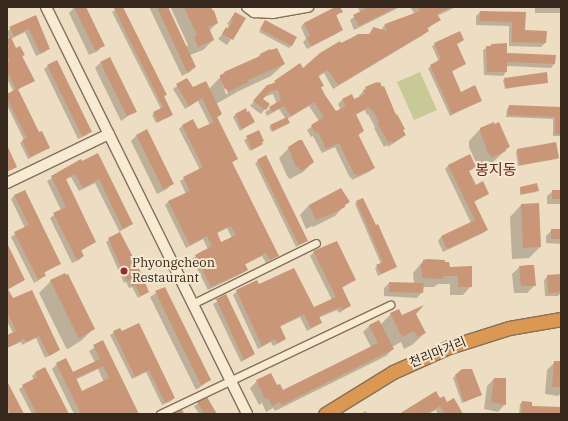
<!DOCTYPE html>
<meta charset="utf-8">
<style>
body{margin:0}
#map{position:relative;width:568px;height:421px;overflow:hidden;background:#edddc2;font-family:"IBM Plex Serif","Noto Sans KR",serif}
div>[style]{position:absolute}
.green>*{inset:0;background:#c7ca96}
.shadow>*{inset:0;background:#0003}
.building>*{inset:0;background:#ca9678}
.roads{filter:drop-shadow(1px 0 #866f59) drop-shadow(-1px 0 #866f59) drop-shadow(0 1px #866f59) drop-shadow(0 -1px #866f59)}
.street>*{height:7px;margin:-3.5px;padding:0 3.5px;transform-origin:3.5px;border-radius:3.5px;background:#f8ebd4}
.secondary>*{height:10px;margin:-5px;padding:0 5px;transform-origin:5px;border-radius:5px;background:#f8ebd4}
.highway>*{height:13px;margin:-6.5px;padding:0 6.5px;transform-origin:6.5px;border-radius:6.5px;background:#db9853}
.dots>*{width:11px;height:11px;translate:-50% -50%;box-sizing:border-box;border:2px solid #f4e8d1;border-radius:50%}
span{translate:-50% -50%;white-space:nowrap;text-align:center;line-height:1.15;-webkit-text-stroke:4px #f4e8d1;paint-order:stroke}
.poi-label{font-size:13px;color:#36281d}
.left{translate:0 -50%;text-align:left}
.street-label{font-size:13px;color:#36281d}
.quarter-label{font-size:15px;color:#62281e}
.frame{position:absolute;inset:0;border:8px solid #36281d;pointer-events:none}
</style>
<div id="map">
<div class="green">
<div style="clip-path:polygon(420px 72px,437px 110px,414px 120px,397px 82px)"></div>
</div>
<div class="shadow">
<div style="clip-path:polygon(73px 7px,85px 7px,103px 45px,98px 51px,89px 55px,69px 13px,73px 9px)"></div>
<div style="clip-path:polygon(119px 7px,122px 7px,165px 95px,163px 97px,169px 117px,156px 123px,152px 115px,161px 109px,112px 12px)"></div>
<div style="clip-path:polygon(149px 7px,167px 7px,186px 47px,188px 45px,171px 8px,211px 7px,217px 23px,209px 31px,213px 40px,203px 50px,190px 55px,195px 67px,190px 72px,182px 76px)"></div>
<div style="clip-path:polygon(338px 7px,341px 11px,336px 16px,342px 29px,338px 33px,307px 49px,303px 42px,306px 39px,301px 27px,304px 23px)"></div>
<div style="clip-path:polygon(358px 7px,400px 7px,354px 30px,350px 20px,360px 12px)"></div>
<div style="clip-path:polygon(410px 7px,456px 7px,437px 16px,440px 19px,427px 29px,428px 31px,423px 35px,333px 89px,324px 73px,318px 77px,323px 85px,320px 88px,335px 113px,341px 110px,338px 104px,342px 100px,351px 95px,354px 100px,360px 97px,359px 96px,366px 88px,402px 130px,404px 135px,400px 139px,388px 147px,387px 145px,384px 147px,374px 128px,375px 127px,368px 114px,367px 115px,365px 110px,355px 115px,363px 131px,358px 136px,374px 168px,369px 172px,352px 180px,351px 177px,350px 178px,335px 147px,322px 153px,313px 136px,311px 137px,307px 130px,319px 121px,309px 106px,287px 119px,289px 123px,287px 124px,272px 132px,269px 127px,271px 126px,286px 119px,279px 109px,267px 116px,265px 112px,277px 104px,273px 94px,264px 97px,261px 100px,265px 109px,261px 114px,250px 106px,267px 86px,303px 69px,341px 44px,368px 35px,373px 28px,381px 30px,385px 24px,415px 14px)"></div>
<div style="clip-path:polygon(535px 7px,561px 7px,561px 13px,535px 13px)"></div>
<div style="clip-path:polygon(480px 12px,525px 13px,524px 31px,545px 43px,541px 47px,509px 46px,509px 26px,476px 25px,476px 16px)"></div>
<div style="clip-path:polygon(235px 13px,245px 19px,227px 45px,218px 39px,227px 29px,229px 25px,227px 24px)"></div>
<div style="clip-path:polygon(35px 16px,48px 49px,45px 52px,36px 56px,25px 32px,11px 39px,16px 49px,24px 55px,22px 57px,33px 81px,17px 90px,38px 134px,49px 148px,28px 159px,20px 143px,24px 140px,7px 105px,7px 95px,14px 92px,7px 79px,7px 40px,9px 39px,7px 31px)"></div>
<div style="clip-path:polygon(265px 22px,292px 45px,289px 48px,259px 32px)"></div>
<div style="clip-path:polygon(460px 32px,463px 40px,456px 45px,465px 64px,451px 72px,461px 93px,480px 101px,450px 116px,428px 68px,439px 62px,432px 46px)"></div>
<div style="clip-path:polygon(492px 45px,506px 54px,555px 56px,554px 64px,551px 68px,506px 66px,506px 72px,503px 76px,484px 75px,483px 50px)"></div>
<div style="clip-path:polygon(evenodd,260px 55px,284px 64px,271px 76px,239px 91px,216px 104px,221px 114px,217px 118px,236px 159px,232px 163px,277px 256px,266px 263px,262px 256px,244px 265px,247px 270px,243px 273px,208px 290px,192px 259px,208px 249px,203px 239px,186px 248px,165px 205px,169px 201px,186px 194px,180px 181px,200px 170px,179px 129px,183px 125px,198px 130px,210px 125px,198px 101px,185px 109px,173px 89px,187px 79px,192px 89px,209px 89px,225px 72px,257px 58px,260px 55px,221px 79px,223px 79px,228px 94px,226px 94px,221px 79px,260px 55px,227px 228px,232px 238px,221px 244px,216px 234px,227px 228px)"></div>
<div style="clip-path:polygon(100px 63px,135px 111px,121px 121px,95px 68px)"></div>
<div style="clip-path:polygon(48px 66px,90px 131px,87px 135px,78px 139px,44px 69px)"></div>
<div style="clip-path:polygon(505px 79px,547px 82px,505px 89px,503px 80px)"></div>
<div style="clip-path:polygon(509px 106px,561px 108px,561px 136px,553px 136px,553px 119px,506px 117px,507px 109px)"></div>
<div style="clip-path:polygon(235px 115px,254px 122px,240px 131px,233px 117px)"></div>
<div style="clip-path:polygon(480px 129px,509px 147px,493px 162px,480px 168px,477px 165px,469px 147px,469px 141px)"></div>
<div style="clip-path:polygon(146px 131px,172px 184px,167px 189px,157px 194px,131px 141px,136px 136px)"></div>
<div style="clip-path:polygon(258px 132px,262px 144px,250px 151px,244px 140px)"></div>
<div style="clip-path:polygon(556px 143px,558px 158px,557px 159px,518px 166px,516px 152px,517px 150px)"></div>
<div style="clip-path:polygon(289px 148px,313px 162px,303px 172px,290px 179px,287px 176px,279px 158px)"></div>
<div style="clip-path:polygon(98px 154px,132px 224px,119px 232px,144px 280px,148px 292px,138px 298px,132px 287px,129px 288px,126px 282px,124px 283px,106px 242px,120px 233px,95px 183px,79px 191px,71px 177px,65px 180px,95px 242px,81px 251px,83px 256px,79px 260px,72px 263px,50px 218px,61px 210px,47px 181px,80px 161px,81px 162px)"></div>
<div style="clip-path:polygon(265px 157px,307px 240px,296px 247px,255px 163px)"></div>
<div style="clip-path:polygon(449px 165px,475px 167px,468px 172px,475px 186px,488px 194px,474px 202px,487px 230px,483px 233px,443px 252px,438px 241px,441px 237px,471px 223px,445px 169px)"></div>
<div style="clip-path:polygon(536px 184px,536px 192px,520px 195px,520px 188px)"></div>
<div style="clip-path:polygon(553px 191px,561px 191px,561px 204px,547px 204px,547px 196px)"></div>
<div style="clip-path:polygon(15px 195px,59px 264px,44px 273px,44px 275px,41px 279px,34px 283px,11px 237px,25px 228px,11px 199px)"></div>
<div style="clip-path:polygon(348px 202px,335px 216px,313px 227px,312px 226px,306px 229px,300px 215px,309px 205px)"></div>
<div style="clip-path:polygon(357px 202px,396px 267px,378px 276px,375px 268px,381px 264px,355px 204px)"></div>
<div style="clip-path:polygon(521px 205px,540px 247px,529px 258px,512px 259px,510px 217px)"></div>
<div style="clip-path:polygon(552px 230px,561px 230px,561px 244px,546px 243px,546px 236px)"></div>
<div style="clip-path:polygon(7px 245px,24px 280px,7px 290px,12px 300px,59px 350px,45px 358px,36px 338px,22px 345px,21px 342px,7px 348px,7px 336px,13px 333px,7px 321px)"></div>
<div style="clip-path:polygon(314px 252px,354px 280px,342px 288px,350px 306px,339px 313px,337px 310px,318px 318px,321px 323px,307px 331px,300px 317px,279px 327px,285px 339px,281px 342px,273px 346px,271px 342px,258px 349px,233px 295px,237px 291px,258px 285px,313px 308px,332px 300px,310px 256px)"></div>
<div style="clip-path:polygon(423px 261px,444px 263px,471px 286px,463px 295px,450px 295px,450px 284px,438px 284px,434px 287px,423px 287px,422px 292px,417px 298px,384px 296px,384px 288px,389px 283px,414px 284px,413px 273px)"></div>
<div style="clip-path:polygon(520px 267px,535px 285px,527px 293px,514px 293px,512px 274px)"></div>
<div style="clip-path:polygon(561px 275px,561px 293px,558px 296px,545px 296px,544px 280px,548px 276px)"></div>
<div style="clip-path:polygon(51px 281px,93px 329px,82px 340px,68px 349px,66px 348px,39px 293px)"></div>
<div style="clip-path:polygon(164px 288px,210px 380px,196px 390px,150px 297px)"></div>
<div style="clip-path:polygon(226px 296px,254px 354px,241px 362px,213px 304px)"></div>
<div style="clip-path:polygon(391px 314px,402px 317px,415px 314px,425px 333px,412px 345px,404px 349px,401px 342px,392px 347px,393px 349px,386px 356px,275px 411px,273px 408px,266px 412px,262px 403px,259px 405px,250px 388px,257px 381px,276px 387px,283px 391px,371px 347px,363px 332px,370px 325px,380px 325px)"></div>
<div style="clip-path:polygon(120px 329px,174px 398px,171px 401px,162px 405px,146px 372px,132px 379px,110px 335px)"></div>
<div style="clip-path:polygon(evenodd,103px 342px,138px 414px,74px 414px,52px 369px,57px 364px,72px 373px,95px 362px,89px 351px,103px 342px,98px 369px,104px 382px,81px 392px,75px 380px,98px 369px)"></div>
<div style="clip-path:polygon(555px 362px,561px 362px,561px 393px,558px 396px,545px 394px,547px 370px)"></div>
<div style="clip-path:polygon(35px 373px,68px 414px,32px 414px,19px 389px,34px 380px,32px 376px)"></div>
<div style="clip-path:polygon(455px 376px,481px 395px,462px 403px,453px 378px)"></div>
<div style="clip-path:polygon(494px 379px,505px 404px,498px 412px,484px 409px,487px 386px)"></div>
<div style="clip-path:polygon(7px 387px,23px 414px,9px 414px,7px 410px)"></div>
<div style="clip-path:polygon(206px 399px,215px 414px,199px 414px,194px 406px)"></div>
<div style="clip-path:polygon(440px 399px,462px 414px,438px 414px,436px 410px,428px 414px,401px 414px)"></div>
<div style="clip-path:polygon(522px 402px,531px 407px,561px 408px,561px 414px,519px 414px,520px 404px)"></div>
<div style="clip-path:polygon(366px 411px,367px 414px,361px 414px)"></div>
</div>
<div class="building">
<div style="clip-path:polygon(74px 7px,86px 7px,105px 46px,95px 50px)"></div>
<div style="clip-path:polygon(117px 7px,123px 7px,167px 95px,164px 96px,173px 115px,158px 122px,153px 112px,163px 107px,114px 8px)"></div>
<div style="clip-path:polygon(157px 7px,168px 7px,196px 67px,187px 72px)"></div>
<div style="clip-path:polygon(184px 7px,211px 7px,213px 11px,214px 10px,218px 23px,210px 27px,208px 25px,214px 40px,198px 47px,194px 38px,197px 35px)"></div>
<div style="clip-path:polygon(335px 7px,340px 7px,343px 12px,336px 15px,343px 30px,311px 46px,307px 38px,310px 36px,304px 23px)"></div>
<div style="clip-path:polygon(369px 7px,397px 7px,359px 26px,353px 15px)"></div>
<div style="clip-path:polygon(417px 7px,452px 7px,437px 14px,441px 20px,427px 28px,429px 31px,338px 85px,328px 70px,318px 75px,324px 86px,321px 87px,325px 95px,336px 111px,346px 106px,342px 99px,352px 94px,354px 99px,365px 94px,363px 90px,366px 89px,365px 87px,377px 82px,378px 83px,380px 82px,382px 87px,384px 86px,396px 115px,397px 114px,405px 129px,403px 130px,406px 135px,393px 143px,392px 141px,389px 143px,377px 123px,379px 123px,373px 110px,372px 111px,369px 107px,356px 114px,364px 131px,358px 134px,375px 168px,357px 176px,356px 174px,354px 174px,339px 143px,326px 149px,318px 132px,315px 133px,311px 125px,324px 117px,314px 102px,291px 116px,284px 106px,272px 112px,269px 107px,281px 100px,278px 90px,269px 92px,263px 99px,270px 104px,266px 110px,253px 101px,267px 85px,276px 83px,274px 81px,300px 63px,303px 68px,320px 53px,340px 41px,341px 43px,357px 35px,357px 34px,371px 34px,373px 27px,387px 31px,385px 24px,420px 11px)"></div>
<div style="clip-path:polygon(480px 11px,526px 12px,525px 30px,547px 31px,546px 43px,512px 42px,512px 22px,479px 21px)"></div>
<div style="clip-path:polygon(235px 12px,246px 18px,233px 40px,222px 34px,226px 27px,228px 29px,233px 20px,231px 19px)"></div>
<div style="clip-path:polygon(36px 15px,50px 49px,40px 53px,29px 29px,14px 36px,9px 27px)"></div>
<div style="clip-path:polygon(265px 20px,297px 37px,292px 46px,260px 29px)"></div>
<div style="clip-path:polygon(460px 31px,464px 40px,457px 44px,466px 64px,452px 71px,461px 92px,475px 85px,482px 101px,452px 114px,430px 65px,441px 59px,434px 43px)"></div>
<div style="clip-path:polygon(11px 37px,16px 48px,20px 46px,25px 55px,22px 56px,35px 81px,18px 89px,39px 132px,42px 131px,50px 148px,30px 157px,22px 140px,27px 138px,7px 98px,7px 94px,16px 89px,7px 71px,7px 62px,10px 61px,7px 55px,7px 49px,9px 48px,7px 39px)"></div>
<div style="clip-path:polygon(507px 43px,507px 53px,556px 55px,555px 64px,507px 62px,507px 72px,487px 72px,486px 46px,491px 46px,491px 44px)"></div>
<div style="clip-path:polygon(277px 48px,285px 64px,248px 80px,249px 82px,228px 92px,227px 89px,225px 89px,220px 79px,220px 75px,225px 73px,224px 72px,260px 56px,260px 54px,270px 49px,271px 50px)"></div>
<div style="clip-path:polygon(110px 57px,137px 112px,127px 116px,100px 62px)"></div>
<div style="clip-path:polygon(57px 60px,92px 132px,82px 136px,47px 65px)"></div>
<div style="clip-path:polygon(547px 72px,548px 83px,506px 88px,504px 78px)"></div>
<div style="clip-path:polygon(evenodd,187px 78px,193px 87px,206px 81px,222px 114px,217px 117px,238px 159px,232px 162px,279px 256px,270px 260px,266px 253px,245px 264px,248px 270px,211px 287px,195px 255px,212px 246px,207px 236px,190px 245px,168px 201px,190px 191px,183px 177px,203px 167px,182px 125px,193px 119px,198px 129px,214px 122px,202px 98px,189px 106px,176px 84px,187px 78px,231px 226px,236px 235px,221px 242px,217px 232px,231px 226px)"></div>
<div style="clip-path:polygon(509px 105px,561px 107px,561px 134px,555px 134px,555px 117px,508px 115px)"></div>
<div style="clip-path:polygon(246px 108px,247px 112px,249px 111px,255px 122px,242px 129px,235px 114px)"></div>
<div style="clip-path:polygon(287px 117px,290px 123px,273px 131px,270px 125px)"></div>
<div style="clip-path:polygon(494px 122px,494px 124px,499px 122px,510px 147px,505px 149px,506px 151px,492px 157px,488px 153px,480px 131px,480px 128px)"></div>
<div style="clip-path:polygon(147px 129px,174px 184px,163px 189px,136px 135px)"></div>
<div style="clip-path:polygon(259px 130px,264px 141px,262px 142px,263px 144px,252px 150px,246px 136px)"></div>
<div style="clip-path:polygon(299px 140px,302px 140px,314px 162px,303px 170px,300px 170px,298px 166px,296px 167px,288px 147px)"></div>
<div style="clip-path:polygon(556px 142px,559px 158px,520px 165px,517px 149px)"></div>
<div style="clip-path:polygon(7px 145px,17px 167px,7px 172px)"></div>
<div style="clip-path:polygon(98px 153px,133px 224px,123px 229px,99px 179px,83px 188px,75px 174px,66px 179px,96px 242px,81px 250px,84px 256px,77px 260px,53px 213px,66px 207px,51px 176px,81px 159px,82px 161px)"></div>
<div style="clip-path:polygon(470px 154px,476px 167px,469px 171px,476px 185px,483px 181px,489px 194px,474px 201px,488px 230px,447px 249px,441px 236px,475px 220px,448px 165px)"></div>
<div style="clip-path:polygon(266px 155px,308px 241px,299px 245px,257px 160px)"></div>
<div style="clip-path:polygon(537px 183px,539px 191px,521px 194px,520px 187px)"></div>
<div style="clip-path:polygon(341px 188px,350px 202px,345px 205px,345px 207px,323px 218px,322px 217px,316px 220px,309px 205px)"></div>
<div style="clip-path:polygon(25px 190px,61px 264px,44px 272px,46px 276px,38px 279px,14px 232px,29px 225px,14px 195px)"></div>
<div style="clip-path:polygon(552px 190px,561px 190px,561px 199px,552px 199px)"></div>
<div style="clip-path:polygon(363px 198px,376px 225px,378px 224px,397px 267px,381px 274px,376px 265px,383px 262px,356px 201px)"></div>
<div style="clip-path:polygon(539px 203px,541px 247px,523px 248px,521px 204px)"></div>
<div style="clip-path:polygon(551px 229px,561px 229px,561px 239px,551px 239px)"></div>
<div style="clip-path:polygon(120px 232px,145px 280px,144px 280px,149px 292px,141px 296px,135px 285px,132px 286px,129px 280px,127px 281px,108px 238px)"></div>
<div style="clip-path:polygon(337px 241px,356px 280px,342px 287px,351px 306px,342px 310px,341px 307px,319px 316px,322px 323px,311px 328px,304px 314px,280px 326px,286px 339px,277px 343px,275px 339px,262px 346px,236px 290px,257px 280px,259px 284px,294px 268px,314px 307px,336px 297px,313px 251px)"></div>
<div style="clip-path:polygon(7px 243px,25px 280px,8px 289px,13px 298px,32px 290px,60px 350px,49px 356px,39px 336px,26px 342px,24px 339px,7px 348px,7px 335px,16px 331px,7px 312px)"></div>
<div style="clip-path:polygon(427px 259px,445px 260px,445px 262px,449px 262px,450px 267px,472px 266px,472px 287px,458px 287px,458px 276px,443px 276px,443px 279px,422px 278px,421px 264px,423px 264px,423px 260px)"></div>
<div style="clip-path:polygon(529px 265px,534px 265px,536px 286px,521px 286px,519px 266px)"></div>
<div style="clip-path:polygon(65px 273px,66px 275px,68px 274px,95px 329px,80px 338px,78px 337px,50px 280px)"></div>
<div style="clip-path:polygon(561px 274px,561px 292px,548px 293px,547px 275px)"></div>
<div style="clip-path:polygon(389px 282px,424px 283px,423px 293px,389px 292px)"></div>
<div style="clip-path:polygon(165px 287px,211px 380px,201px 385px,155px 291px)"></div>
<div style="clip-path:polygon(226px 294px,255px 354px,244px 360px,216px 299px)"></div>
<div style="clip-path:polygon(424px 305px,416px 314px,426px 333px,417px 337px,414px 331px,402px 337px,390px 313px,399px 309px,402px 315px)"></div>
<div style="clip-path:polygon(379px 320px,394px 349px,282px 405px,280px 402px,272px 406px,268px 398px,265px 399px,256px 380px,271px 373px,277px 385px,280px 384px,283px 390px,378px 343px,369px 325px)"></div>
<div style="clip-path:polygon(139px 323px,175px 398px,165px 403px,149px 370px,135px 377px,113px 331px,120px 328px,122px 331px)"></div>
<div style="clip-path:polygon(evenodd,103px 340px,139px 414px,81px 414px,56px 363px,66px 358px,73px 372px,100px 359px,93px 345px,103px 340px,103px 366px,109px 378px,82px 391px,76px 378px,103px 366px)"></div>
<div style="clip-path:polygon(554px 361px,561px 361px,561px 387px,552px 387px)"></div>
<div style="clip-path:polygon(45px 367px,69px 414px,37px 414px,22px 385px,37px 377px,35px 372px)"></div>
<div style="clip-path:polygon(462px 369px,472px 369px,482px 395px,464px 402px,455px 375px)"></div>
<div style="clip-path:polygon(494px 378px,506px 378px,506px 405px,491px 402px)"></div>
<div style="clip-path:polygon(7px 381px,24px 414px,11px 414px,7px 406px)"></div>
<div style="clip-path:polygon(436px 391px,440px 398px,444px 396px,447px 402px,454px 398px,463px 414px,445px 414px,440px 406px,427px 414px,399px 414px)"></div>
<div style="clip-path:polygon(207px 397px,217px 414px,204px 414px,197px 402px)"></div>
<div style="clip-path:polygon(522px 401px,532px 402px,532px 406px,561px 407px,561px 414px,521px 414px)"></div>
<div style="clip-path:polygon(182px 409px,184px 414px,172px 414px)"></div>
</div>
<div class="roads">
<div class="street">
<div style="left:192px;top:304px;width:138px;rotate:-26.2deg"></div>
<div style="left:160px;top:414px;width:255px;rotate:-25.4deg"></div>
</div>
<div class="secondary">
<div style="left:46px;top:7px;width:454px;rotate:63.7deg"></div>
<div style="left:247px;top:7px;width:9px;rotate:36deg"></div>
<div style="left:254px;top:12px;width:19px;rotate:3deg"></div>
<div style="left:273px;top:13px;width:36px;rotate:-10deg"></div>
<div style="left:7px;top:183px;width:113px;rotate:-25.7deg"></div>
</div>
<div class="highway">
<div style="left:325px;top:414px;width:80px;rotate:-31.7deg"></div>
<div style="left:393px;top:372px;width:61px;rotate:-24.1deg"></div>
<div style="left:449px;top:347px;width:63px;rotate:-17.6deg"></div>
<div style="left:509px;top:328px;width:53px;rotate:-9.8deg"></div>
</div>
</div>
<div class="dots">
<div style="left:124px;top:271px;background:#932b31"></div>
</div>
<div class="poi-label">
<span class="left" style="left:132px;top:271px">Phyongcheon<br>Restaurant</span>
</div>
<div class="street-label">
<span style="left:438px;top:353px;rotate:-22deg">천리마거리</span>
</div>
<div class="quarter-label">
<span style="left:496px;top:170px">봉지동</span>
</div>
<div class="frame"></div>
</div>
